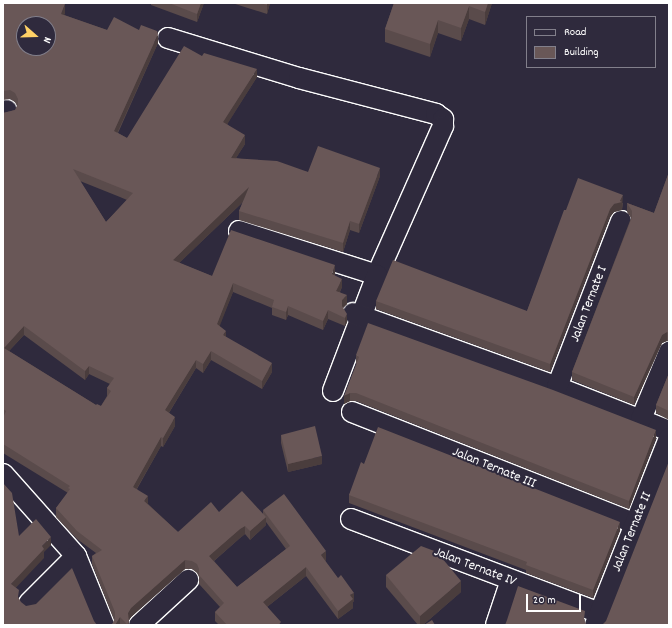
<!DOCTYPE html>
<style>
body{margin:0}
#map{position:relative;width:672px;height:628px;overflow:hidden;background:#2f2a3d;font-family:Dekko,sans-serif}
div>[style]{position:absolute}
.roads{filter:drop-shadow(1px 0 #fff) drop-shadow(-1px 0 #fff) drop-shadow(0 1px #fff) drop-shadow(0 -1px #fff)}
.minor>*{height:20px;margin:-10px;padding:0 10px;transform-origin:10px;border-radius:10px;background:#2f2a3d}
.wall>*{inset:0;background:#5a4b4b}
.shaded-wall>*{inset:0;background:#4a3d3d}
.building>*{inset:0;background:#695757}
span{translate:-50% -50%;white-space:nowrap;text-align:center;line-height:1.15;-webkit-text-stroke:4px #2f2a3d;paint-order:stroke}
.street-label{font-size:14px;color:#fff}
.frame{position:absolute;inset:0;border:4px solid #fff;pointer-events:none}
.legend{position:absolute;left:526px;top:16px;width:130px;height:52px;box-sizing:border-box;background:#2f2a3d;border:1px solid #827f8b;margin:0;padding:5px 7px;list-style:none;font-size:12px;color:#fff}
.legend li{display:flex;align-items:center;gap:8px;height:20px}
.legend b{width:20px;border:1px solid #827f8b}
.north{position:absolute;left:16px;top:16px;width:40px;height:40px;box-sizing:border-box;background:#2f2a3d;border:1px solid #827f8b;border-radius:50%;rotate:110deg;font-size:11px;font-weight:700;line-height:16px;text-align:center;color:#fff}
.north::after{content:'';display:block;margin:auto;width:14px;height:18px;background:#ffd166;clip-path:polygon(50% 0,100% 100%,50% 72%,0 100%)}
.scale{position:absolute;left:526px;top:594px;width:55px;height:18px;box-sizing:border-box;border:2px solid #fff;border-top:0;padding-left:5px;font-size:12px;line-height:14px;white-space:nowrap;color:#fff;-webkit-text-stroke:3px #2f2a3d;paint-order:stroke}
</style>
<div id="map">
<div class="roads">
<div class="minor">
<div style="left:168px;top:38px;width:137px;rotate:17deg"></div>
<div style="left:299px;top:78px;width:142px;rotate:14.7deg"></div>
<div style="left:436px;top:114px;width:9px;rotate:36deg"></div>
<div style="left:443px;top:119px;width:7px;rotate:90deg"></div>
<div style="left:443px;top:126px;width:163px;rotate:113.9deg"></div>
<div style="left:3px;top:111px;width:4px;rotate:-14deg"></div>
<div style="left:239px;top:231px;width:145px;rotate:17.7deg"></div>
<div style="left:377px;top:275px;width:124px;rotate:110.8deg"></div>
<div style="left:353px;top:313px;width:217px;rotate:19.9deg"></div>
<div style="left:557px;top:387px;width:120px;rotate:21.4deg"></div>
<div style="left:557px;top:387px;width:178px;rotate:-68.9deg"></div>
<div style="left:352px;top:412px;width:305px;rotate:21.5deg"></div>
<div style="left:641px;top:419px;width:73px;rotate:-67.3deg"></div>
<div style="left:3px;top:474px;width:110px;rotate:48.3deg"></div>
<div style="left:76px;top:556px;width:74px;rotate:67.9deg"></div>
<div style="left:351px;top:519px;width:266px;rotate:20.7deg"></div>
<div style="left:29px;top:603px;width:66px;rotate:-45deg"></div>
<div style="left:139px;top:625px;width:67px;rotate:-42.6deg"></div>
<div style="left:496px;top:625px;width:47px;rotate:-71.6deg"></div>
<div style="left:595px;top:625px;width:201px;rotate:-68.4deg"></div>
</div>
</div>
<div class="wall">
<div style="clip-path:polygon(evenodd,3px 3px,65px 13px,64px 15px,107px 30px,158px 43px,118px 133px,127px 138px,202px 56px,257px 77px,227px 124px,245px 144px,236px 158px,308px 172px,380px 176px,359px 233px,350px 230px,343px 252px,239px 220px,239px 211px,243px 202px,179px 263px,212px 276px,335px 274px,335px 276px,342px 287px,340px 292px,347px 304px,343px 308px,347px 322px,345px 326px,328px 319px,323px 330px,288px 315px,286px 320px,272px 315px,272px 308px,233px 292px,219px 326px,226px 337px,272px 372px,262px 389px,211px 360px,203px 373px,196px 368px,169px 413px,175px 426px,163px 447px,161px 446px,137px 489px,148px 504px,178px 532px,219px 512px,263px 514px,263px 510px,326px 560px,325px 561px,354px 601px,353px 602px,353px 608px,338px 619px,306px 576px,267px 607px,281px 625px,219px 625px,215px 621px,215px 612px,220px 607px,199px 584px,199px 577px,197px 573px,192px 569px,185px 569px,131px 617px,129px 620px,129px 625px,111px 625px,113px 623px,114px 620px,92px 564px,92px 556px,96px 553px,77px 539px,56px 517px,56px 508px,68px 493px,3px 453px,3px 113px,15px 110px,17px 106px,15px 102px,10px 99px,3px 100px,3px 3px,80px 181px,120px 197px,127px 200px,106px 222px,80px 181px,3px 3px,24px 335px,85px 380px,89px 374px,110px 384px,107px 388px,107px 396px,101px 406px,96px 405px,9px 351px,24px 335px,3px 3px,266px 522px,286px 549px,237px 587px,214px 561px,240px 538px,245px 534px,250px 540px,266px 525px,266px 522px)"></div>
<div style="clip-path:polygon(151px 3px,204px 3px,197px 22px,151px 5px)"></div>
<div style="clip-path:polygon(232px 3px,270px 3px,267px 14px)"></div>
<div style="clip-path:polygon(394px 3px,492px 3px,485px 25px,469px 19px,461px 41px,438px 33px,430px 57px,385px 42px,385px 29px)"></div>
<div style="clip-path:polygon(669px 172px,669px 341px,667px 341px,662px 343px,634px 405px,572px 380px,572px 372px,631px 218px,627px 212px,627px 203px,654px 213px)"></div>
<div style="clip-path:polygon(623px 203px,622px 210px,614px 212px,610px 217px,550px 372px,376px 309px,376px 301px,527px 311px,566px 210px)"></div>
<div style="clip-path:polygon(356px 355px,656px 438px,629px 509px,356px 401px,350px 401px,344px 404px,357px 364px,356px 363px)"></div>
<div style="clip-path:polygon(669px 373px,669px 420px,656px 413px,656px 405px)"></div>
<div style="clip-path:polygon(281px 435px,322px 464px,288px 472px,281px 443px)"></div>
<div style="clip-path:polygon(364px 464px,620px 530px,593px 598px,526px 573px,526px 570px,349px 503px,349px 495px)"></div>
<div style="clip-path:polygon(386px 575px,461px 592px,423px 625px,418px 625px,386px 587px)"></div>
</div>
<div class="shaded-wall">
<div style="clip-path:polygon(201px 3px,204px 3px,197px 22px,197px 14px)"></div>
<div style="clip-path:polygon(267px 3px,270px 3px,267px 14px)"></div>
<div style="clip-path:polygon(488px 3px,492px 3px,485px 25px,485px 12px)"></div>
<div style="clip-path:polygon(65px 4px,65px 13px,61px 22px,61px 14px)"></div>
<div style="clip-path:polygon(469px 6px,469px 19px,461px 41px,461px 28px)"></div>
<div style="clip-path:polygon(438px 20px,438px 33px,430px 57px,430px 44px)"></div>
<div style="clip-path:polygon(158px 34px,158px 43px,114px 140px,114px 131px)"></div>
<div style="clip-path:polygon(257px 69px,257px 77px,223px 131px,223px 122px)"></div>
<div style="clip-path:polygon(245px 135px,245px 144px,231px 166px,231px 158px)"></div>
<div style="clip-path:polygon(380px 168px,380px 176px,359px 233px,359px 224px)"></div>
<div style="clip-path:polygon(249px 187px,249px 196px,173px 269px,173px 260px)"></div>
<div style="clip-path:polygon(623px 195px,622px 210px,614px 212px,610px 217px,550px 372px,550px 364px,610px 209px,614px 204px,620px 201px)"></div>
<div style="clip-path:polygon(350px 221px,350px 230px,343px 252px,343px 243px)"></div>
<div style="clip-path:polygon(335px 265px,335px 274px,332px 283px,332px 274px)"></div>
<div style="clip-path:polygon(342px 279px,342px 287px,336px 299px,336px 291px)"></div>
<div style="clip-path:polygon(233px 283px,233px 292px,217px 333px,217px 324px)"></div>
<div style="clip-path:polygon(347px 295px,347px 304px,342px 309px,342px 300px)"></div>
<div style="clip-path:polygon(288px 306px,288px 315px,286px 320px,286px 312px)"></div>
<div style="clip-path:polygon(328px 310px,328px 319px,323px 330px,323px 321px)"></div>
<div style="clip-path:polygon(347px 314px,347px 322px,345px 326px,345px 318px)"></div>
<div style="clip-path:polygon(24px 326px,24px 335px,4px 356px,4px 348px)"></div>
<div style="clip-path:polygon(226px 331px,226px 339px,223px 335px)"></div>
<div style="clip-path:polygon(667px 332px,667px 341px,662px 343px,634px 405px,634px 397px,662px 335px)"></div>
<div style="clip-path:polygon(211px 351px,211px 360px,203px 373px,203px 364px)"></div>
<div style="clip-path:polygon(196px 360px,196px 368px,165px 419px,165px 410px)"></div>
<div style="clip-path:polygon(272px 363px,272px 372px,262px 389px,262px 381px)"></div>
<div style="clip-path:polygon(89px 366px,89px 374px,85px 380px,85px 371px)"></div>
<div style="clip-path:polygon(350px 393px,350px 401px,344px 404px,344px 396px)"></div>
<div style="clip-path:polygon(175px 417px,175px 426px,163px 447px,163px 438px)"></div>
<div style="clip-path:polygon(656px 430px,656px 438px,629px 509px,629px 501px)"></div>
<div style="clip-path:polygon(161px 437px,161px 446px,133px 495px,133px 487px)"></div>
<div style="clip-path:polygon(322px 456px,322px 464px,288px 472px,288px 464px)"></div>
<div style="clip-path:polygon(148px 496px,148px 505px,144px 501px)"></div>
<div style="clip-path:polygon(266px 517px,266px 525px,250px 540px,250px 531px)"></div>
<div style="clip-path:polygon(620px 522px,620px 530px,593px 598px,593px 590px)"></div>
<div style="clip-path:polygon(245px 526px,245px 534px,240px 538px,209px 565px,209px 556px,240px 529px)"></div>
<div style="clip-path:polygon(51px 537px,51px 545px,44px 552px,44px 558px,11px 593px,11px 584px,42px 546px)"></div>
<div style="clip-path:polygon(326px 551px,326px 560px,321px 564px,321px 555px)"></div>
<div style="clip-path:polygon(185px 560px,185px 569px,131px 617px,128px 622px,128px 613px,131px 608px)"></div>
<div style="clip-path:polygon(306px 567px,306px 576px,263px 610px,263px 602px)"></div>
<div style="clip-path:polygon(461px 581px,461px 592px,423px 625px,420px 625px,420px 616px)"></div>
<div style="clip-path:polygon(354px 593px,354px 601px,353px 602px,353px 608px,338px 619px,338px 611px,350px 595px)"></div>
<div style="clip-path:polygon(120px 617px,120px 625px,115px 625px)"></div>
</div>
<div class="building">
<div style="clip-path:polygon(evenodd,3px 3px,63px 3px,65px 4px,61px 14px,107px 30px,114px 17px,139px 30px,141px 25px,157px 31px,158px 34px,114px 131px,127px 138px,184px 46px,202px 56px,204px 53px,257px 69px,223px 122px,245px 135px,231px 158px,277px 161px,308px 172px,318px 146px,380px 168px,359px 224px,350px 221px,343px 243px,239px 211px,249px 187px,173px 260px,212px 276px,231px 230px,335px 265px,332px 274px,342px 279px,336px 291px,347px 295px,342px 300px,342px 306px,347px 314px,345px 318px,328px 310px,323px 321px,288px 306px,286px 312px,272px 307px,274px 300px,233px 283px,217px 324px,226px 331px,223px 335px,272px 363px,262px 381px,211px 351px,203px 364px,196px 360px,165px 410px,175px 417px,163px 438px,161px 437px,133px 487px,148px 496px,144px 501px,178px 532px,211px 502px,219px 512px,242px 491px,266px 517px,250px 531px,245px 526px,240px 529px,209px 556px,237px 587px,290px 546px,263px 510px,284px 494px,326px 551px,321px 555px,338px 578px,341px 575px,354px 593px,350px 595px,353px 599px,338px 611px,306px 567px,263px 602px,281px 622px,278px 625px,227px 625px,215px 612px,224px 603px,199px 575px,199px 569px,197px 564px,192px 561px,185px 560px,131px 608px,128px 613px,129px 622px,127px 624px,120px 617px,115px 625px,111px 625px,113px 623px,115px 618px,115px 612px,92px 556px,102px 550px,77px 531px,56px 508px,70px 489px,68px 488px,70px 486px,3px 444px,3px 418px,6px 411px,3px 409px,3px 113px,15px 110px,18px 105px,18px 99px,15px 93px,10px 90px,3px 91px,3px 3px,24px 24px,48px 24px,48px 48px,24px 48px,24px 24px,3px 3px,73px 169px,133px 193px,106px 222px,73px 169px,3px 3px,24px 326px,85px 371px,89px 366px,114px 378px,107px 388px,111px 391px,101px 406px,97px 404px,96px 405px,4px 348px,24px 326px)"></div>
<div style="clip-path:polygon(169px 3px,201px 3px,197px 14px)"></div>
<div style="clip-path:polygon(260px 3px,267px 3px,267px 5px)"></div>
<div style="clip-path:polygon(394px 3px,488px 3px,485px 12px,469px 6px,461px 28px,438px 20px,430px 44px,385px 29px)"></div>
<div style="clip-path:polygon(669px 172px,669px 333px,667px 332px,662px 335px,634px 397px,572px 372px,632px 217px,632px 211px,627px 203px,654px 213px)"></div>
<div style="clip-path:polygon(578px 178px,623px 195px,620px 201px,622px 202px,614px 204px,610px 209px,550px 364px,376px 301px,393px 260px,527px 311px,564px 210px,566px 210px)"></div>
<div style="clip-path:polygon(368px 323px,553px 390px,656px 430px,629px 501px,356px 393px,350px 393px,344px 396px,359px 357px,356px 355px)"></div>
<div style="clip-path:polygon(669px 373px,669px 411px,656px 405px)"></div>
<div style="clip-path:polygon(315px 426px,322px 456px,288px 464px,281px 435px)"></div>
<div style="clip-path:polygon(378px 427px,620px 522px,593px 590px,526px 565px,527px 562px,349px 495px,361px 462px,364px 464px)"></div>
<div style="clip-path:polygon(669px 461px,669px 625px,602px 625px,606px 621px)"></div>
<div style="clip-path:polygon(3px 483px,12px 493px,19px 536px,36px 519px,51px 537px,42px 546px,44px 549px,11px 584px,19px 590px,18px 597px,21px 602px,26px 606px,36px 604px,72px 568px,94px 621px,97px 625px,3px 625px)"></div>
<div style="clip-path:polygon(421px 546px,437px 552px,461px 581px,420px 616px,386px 575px)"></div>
<div style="clip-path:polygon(518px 586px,585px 611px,584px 619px,586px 624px,588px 625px,505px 625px,507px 620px)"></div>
<div style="clip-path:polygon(432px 620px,435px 625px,424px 625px)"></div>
</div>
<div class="street-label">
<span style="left:589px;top:304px;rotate:-69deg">Jalan Ternate I</span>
<span style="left:494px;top:468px;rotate:22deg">Jalan Ternate III</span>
<span style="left:632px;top:532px;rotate:-68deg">Jalan Ternate II</span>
<span style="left:475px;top:567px;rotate:21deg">Jalan Ternate IV</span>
</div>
<div class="frame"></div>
<ul class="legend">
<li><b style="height:5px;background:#2f2a3d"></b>Road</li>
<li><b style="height:11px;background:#695757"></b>Building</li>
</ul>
<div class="north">N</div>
<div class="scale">20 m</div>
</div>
